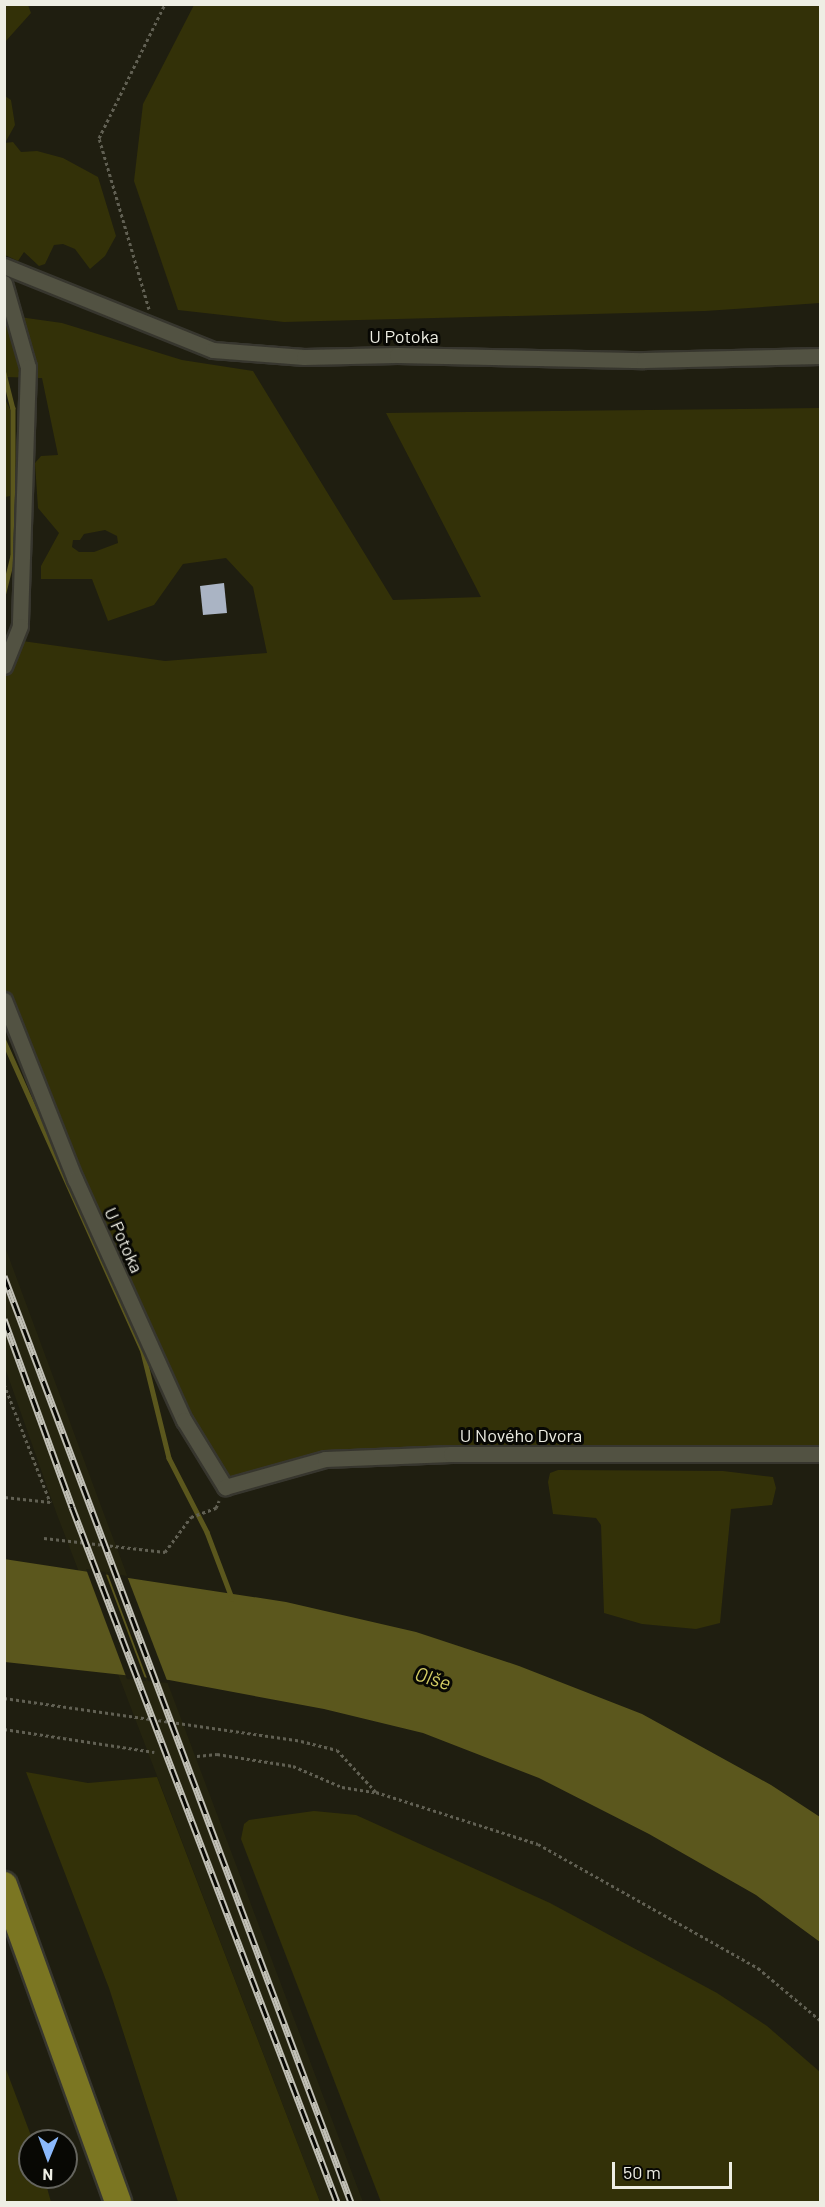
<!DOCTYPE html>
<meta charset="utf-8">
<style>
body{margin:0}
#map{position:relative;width:825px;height:2207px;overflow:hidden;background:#1f1e10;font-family:Barlow,sans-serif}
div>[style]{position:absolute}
.built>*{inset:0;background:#25240f}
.green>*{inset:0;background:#333108}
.water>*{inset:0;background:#5b571d}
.pier>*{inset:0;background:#1f1e10}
.stream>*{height:4.5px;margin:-2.25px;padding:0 2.25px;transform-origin:2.25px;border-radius:2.25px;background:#5b571d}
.building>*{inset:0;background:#aab4c4}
.path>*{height:3px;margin-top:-1.5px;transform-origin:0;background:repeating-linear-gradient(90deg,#616053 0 3px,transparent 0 6px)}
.roads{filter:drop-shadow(2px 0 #37362e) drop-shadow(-2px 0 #37362e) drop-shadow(0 2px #37362e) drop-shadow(0 -2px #37362e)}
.street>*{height:15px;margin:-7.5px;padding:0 7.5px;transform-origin:7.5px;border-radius:7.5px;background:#525242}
.primary>*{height:26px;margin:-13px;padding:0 13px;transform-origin:13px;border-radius:13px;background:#7b7622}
.rail>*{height:7px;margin-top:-3.5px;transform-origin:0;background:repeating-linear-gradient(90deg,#080804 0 14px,#c1c0b6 0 28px);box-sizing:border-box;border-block:2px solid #c1c0b6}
span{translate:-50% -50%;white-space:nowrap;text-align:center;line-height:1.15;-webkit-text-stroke:6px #080804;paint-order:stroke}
.street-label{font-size:18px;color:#eeeee4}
.water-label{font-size:20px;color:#d4cd64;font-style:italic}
.frame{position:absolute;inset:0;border:6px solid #eeeee4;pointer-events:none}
.north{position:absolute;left:18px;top:2129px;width:60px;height:60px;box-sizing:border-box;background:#080804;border:2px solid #64645e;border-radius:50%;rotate:181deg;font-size:16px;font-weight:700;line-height:24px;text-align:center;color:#eeeee4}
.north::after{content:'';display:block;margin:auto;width:21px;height:27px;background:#8bb9fc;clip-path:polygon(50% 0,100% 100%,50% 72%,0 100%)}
.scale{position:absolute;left:612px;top:2162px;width:120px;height:27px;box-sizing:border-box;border:3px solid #eeeee4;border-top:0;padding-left:8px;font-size:18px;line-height:21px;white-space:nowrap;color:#eeeee4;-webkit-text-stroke:4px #080804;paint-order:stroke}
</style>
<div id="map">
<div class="built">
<div style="clip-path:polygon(4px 1244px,101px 1506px,363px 2202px,320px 2202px,56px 1512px,5px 1368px)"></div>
</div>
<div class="green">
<div style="clip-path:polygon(5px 4px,28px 5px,31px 13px,5px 42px)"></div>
<div style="clip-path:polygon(194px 5px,820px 5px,820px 303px,705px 311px,284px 322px,178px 310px,134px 181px,143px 104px)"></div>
<div style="clip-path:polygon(5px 96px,11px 100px,15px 125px,5px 143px,13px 142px,21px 152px,37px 151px,63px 158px,98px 177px,116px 236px,105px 256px,90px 269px,75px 249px,63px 244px,54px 245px,45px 264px,39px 266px,24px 252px,18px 261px,5px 255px)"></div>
<div style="clip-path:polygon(evenodd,5px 315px,62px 323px,182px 360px,253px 371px,393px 600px,481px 597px,386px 413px,820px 408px,820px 1454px,325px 1459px,225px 1487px,184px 1420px,5px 1000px,4px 666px,15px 640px,165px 661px,267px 653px,253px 587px,226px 558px,183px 564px,154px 605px,108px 621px,92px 579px,41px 579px,41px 566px,59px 533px,38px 508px,35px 463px,41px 456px,58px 455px,42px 378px,5px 377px,5px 315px,105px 530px,117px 536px,118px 543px,94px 552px,79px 552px,72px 547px,73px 540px,80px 540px,84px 534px,105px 530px)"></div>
<div style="clip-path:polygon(4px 397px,10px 409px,10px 496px,5px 497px)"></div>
<div style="clip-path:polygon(558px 1470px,723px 1471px,773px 1477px,776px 1488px,772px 1505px,731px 1509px,720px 1623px,696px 1629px,642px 1624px,604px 1613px,601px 1525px,596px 1518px,553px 1514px,548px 1482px,550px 1473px)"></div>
<div style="clip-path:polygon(26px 1772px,88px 1783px,157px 1777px,320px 2202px,178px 2202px,109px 1988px)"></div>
<div style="clip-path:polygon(314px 1811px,356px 1815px,550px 1903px,717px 1993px,767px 2026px,820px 2072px,820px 2202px,381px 2202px,241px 1839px,244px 1824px,249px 1820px)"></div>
<div style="clip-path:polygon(4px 2064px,33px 2141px,30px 2177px,44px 2177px,51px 2202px,5px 2202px)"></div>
</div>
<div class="water">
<div style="clip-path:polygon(4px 1559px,286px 1602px,416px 1632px,519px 1666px,642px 1714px,771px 1785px,820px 1817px,820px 1942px,756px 1895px,649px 1834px,539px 1778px,423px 1733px,324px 1709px,169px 1680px,5px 1662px)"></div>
</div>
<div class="pier">
<div style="clip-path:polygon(86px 1569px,105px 1572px,146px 1681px,127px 1679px)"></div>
<div style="clip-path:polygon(107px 1572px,127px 1576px,168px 1683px,148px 1681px)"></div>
</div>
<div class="stream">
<div style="left:4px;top:373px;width:36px;rotate:76deg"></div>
<div style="left:13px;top:408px;width:148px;rotate:90deg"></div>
<div style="left:13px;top:556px;width:38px;rotate:104deg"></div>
<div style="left:4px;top:1041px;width:341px;rotate:65.9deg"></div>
<div style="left:143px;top:1352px;width:109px;rotate:76.2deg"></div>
<div style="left:169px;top:1458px;width:83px;rotate:62.8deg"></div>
<div style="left:207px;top:1532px;width:71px;rotate:69.3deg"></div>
</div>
<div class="building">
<div style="clip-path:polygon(224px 583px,227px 613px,203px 615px,200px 586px)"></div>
</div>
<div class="path">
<div style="left:149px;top:309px;width:178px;rotate:-106.3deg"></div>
<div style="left:99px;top:138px;width:149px;rotate:-63.8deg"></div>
<div style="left:4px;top:1384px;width:127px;rotate:68.7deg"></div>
<div style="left:50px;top:1502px;width:46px;rotate:-173.8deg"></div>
<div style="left:44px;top:1538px;width:122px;rotate:6.6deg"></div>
<div style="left:165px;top:1552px;width:44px;rotate:-53.4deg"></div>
<div style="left:191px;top:1517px;width:27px;rotate:-20deg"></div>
<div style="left:216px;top:1508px;width:8px;rotate:-67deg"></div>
<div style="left:4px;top:1698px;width:300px;rotate:8.2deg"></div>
<div style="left:301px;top:1741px;width:37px;rotate:14deg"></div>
<div style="left:337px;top:1750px;width:57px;rotate:47.1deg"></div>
<div style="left:376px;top:1792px;width:170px;rotate:17.8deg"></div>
<div style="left:538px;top:1844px;width:253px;rotate:29.4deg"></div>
<div style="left:758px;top:1968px;width:81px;rotate:40deg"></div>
<div style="left:4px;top:1729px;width:152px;rotate:8.7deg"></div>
<div style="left:197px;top:1756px;width:20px;rotate:-6deg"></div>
<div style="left:217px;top:1754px;width:77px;rotate:9deg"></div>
<div style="left:293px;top:1766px;width:53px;rotate:23.2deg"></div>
<div style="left:342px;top:1787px;width:33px;rotate:9deg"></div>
</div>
<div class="roads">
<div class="street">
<div style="left:4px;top:266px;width:225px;rotate:21.9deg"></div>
<div style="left:213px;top:350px;width:91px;rotate:4.4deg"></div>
<div style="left:304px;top:357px;width:93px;rotate:-1.2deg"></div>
<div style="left:397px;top:355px;width:247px;rotate:1.2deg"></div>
<div style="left:644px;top:360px;width:176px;rotate:-1.3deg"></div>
<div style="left:4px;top:283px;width:87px;rotate:74.1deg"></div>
<div style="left:28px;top:367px;width:259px;rotate:91.8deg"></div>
<div style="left:20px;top:626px;width:43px;rotate:111.8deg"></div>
<div style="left:4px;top:1000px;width:193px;rotate:68.4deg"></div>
<div style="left:75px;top:1179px;width:265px;rotate:65.7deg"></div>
<div style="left:184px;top:1420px;width:79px;rotate:58.5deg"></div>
<div style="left:225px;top:1487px;width:104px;rotate:-15.6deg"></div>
<div style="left:325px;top:1459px;width:126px;rotate:-2.3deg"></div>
<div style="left:451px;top:1454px;width:369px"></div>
</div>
<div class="primary">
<div style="left:4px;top:1885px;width:337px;rotate:70.2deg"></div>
</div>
</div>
<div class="rail">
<div style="left:4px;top:1276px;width:989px;rotate:69.46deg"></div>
<div style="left:4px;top:1319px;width:200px;rotate:70.1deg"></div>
<div style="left:72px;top:1507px;width:744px;rotate:69.13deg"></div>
</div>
<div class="street-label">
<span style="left:404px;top:336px">U Potoka</span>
<span style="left:124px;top:1240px;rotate:66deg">U Potoka</span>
<span style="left:521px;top:1435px">U Nového Dvora</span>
</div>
<div class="water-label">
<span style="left:433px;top:1678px;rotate:17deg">Olše</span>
</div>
<div class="frame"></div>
<div class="north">N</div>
<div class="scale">50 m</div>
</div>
